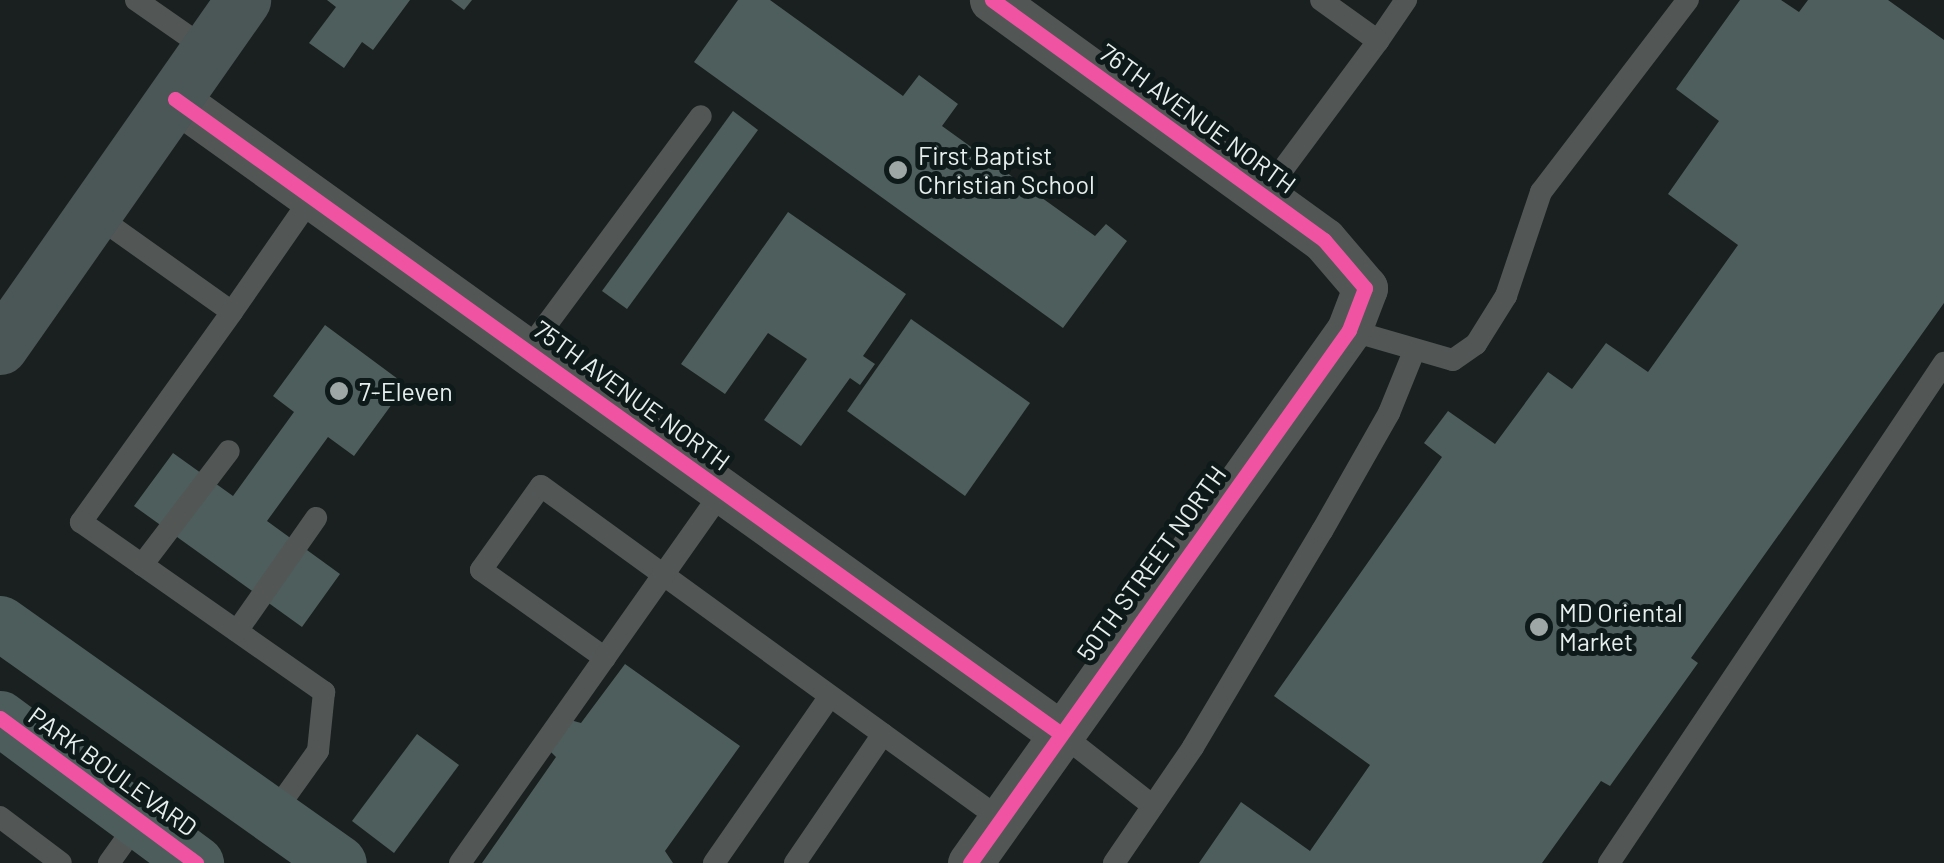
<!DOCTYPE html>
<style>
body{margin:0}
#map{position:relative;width:1944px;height:863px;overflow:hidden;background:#1a2020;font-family:Barlow,sans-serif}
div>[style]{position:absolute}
.building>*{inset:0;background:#4d5e5c}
.lane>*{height:22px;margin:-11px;padding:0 11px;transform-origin:11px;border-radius:11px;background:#525756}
.street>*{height:45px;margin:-22.5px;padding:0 22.5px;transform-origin:22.5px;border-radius:22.5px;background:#525756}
.secondary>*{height:55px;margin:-27.5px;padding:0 27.5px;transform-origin:27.5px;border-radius:27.5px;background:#4b5656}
.primary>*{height:55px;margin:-27.5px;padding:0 27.5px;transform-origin:27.5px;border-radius:27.5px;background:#4c5d5c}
.cycleway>*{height:15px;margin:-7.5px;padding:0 7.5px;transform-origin:7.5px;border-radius:7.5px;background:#f153a3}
.dots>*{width:28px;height:28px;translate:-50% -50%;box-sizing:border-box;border:5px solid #0e1a19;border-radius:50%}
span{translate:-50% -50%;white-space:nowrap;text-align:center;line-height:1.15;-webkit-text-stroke:10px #0e1a19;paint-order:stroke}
.street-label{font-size:25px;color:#e7efee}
.poi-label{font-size:25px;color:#e7efee}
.left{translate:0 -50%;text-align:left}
</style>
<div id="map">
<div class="building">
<div style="clip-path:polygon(327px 0,410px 0,373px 50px,362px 42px,344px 68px,309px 43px,336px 7px)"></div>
<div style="clip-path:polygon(451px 0,472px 0,464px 10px)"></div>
<div style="clip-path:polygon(738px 0,770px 0,903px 96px,919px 75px,958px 104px,942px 126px,1095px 236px,1106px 224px,1127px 241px,1063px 328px,694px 62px)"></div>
<div style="clip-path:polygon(1740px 0,1781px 0,1799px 12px,1808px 0,1888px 0,1944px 40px,1944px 303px,1691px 658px,1698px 663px,1610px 786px,1601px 781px,1542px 863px,1199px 863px,1241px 802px,1310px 851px,1370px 765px,1274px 696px,1442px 457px,1424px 443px,1448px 411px,1495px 444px,1548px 372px,1572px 389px,1606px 343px,1648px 372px,1738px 245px,1668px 194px,1719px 121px,1676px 89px)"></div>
<div style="clip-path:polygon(733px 111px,758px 130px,627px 309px,602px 291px)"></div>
<div style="clip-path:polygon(788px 212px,906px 294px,863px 356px,875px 364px,860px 385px,850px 378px,801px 446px,764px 420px,807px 359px,768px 333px,725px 394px,681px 364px)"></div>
<div style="clip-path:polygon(911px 319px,1030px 403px,965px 496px,847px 411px)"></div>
<div style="clip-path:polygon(325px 325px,406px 385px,354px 456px,328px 437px,267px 521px,340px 574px,302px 627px,134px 506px,173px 453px,233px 496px,294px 412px,273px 396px)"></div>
<div style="clip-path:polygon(625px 664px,740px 746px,665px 851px,673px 863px,482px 863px,556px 757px,544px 745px,563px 718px,581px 723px)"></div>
<div style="clip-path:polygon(417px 734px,459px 765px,394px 853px,352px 821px)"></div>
</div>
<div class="lane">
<div style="left:136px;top:0;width:88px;rotate:34.8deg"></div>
<div style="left:1378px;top:41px;width:50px;rotate:-55.7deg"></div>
<div style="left:1263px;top:196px;width:193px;rotate:-53.4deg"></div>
<div style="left:1378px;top:41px;width:70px;rotate:-144.3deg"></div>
<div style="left:94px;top:214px;width:169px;rotate:35.4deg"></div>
<div style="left:232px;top:312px;width:140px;rotate:-55.2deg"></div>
<div style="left:232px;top:312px;width:259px;rotate:125.7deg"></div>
<div style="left:81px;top:522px;width:297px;rotate:35deg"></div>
<div style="left:324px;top:692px;width:59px;rotate:95.8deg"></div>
<div style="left:318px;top:751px;width:81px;rotate:125.5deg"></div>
<div style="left:1349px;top:330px;width:108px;rotate:16.1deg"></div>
<div style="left:1453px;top:360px;width:28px;rotate:-35deg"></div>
<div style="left:1476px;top:344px;width:57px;rotate:-58deg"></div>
<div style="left:1506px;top:296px;width:110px;rotate:-71.4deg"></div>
<div style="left:1541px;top:192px;width:242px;rotate:-52.6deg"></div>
<div style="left:527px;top:351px;width:292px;rotate:-53.5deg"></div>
<div style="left:142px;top:565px;width:143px;rotate:-52.7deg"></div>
<div style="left:237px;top:631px;width:138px;rotate:-55deg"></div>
<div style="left:605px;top:658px;width:152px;rotate:-144.6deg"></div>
<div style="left:481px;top:570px;width:103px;rotate:-54.5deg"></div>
<div style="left:541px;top:486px;width:567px;rotate:35.96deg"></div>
<div style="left:1060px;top:733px;width:118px;rotate:38.1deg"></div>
<div style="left:0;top:817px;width:76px;rotate:37deg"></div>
<div style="left:109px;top:863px;width:52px;rotate:-54.5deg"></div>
<div style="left:460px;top:863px;width:455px;rotate:-54.8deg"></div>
<div style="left:714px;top:863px;width:203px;rotate:-55.2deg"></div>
<div style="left:795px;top:863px;width:156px;rotate:-55.7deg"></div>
<div style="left:1114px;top:863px;width:140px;rotate:-55.7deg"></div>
<div style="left:1193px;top:747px;width:252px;rotate:-59.2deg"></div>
<div style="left:1322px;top:531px;width:136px;rotate:-60.4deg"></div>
<div style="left:1389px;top:413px;width:64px;rotate:-67.9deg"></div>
<div style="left:1609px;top:863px;width:602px;rotate:-56.18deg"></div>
</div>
<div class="street">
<div style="left:175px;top:99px;width:1089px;rotate:35.62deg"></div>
<div style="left:970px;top:863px;width:654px;rotate:-54.58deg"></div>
<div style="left:1349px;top:330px;width:45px;rotate:-69.1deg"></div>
<div style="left:1365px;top:288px;width:63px;rotate:-130.5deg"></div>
<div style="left:1324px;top:240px;width:410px;rotate:-144.1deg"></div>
</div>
<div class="secondary">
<div style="left:0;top:347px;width:424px;rotate:-55deg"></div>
</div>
<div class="primary">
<div style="left:0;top:623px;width:415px;rotate:35.3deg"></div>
<div style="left:0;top:718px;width:244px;rotate:36.5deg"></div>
</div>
<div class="cycleway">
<div style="left:175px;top:99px;width:1089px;rotate:35.62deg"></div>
<div style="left:0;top:718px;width:244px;rotate:36.5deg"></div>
<div style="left:970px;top:863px;width:654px;rotate:-54.58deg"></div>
<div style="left:1349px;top:330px;width:45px;rotate:-69.1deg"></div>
<div style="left:1365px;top:288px;width:63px;rotate:-130.5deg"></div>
<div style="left:1324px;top:240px;width:410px;rotate:-144.1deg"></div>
</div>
<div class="dots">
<div style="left:898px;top:170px;background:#9fa7a6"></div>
<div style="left:339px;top:391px;background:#9fa7a6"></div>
<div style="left:1539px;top:627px;background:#9fa7a6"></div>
</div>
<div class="street-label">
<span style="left:1198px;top:118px;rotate:36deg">76TH AVENUE NORTH</span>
<span style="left:632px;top:395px;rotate:36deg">75TH AVENUE NORTH</span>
<span style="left:1151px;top:563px;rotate:-54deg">50TH STREET NORTH</span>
<span style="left:113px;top:771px;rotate:36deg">PARK BOULEVARD</span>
</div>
<div class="poi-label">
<span class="left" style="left:918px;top:170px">First Baptist<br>Christian School</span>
<span class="left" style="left:359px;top:391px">7-Eleven</span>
<span class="left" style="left:1559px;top:627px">MD Oriental<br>Market</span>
</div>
</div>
